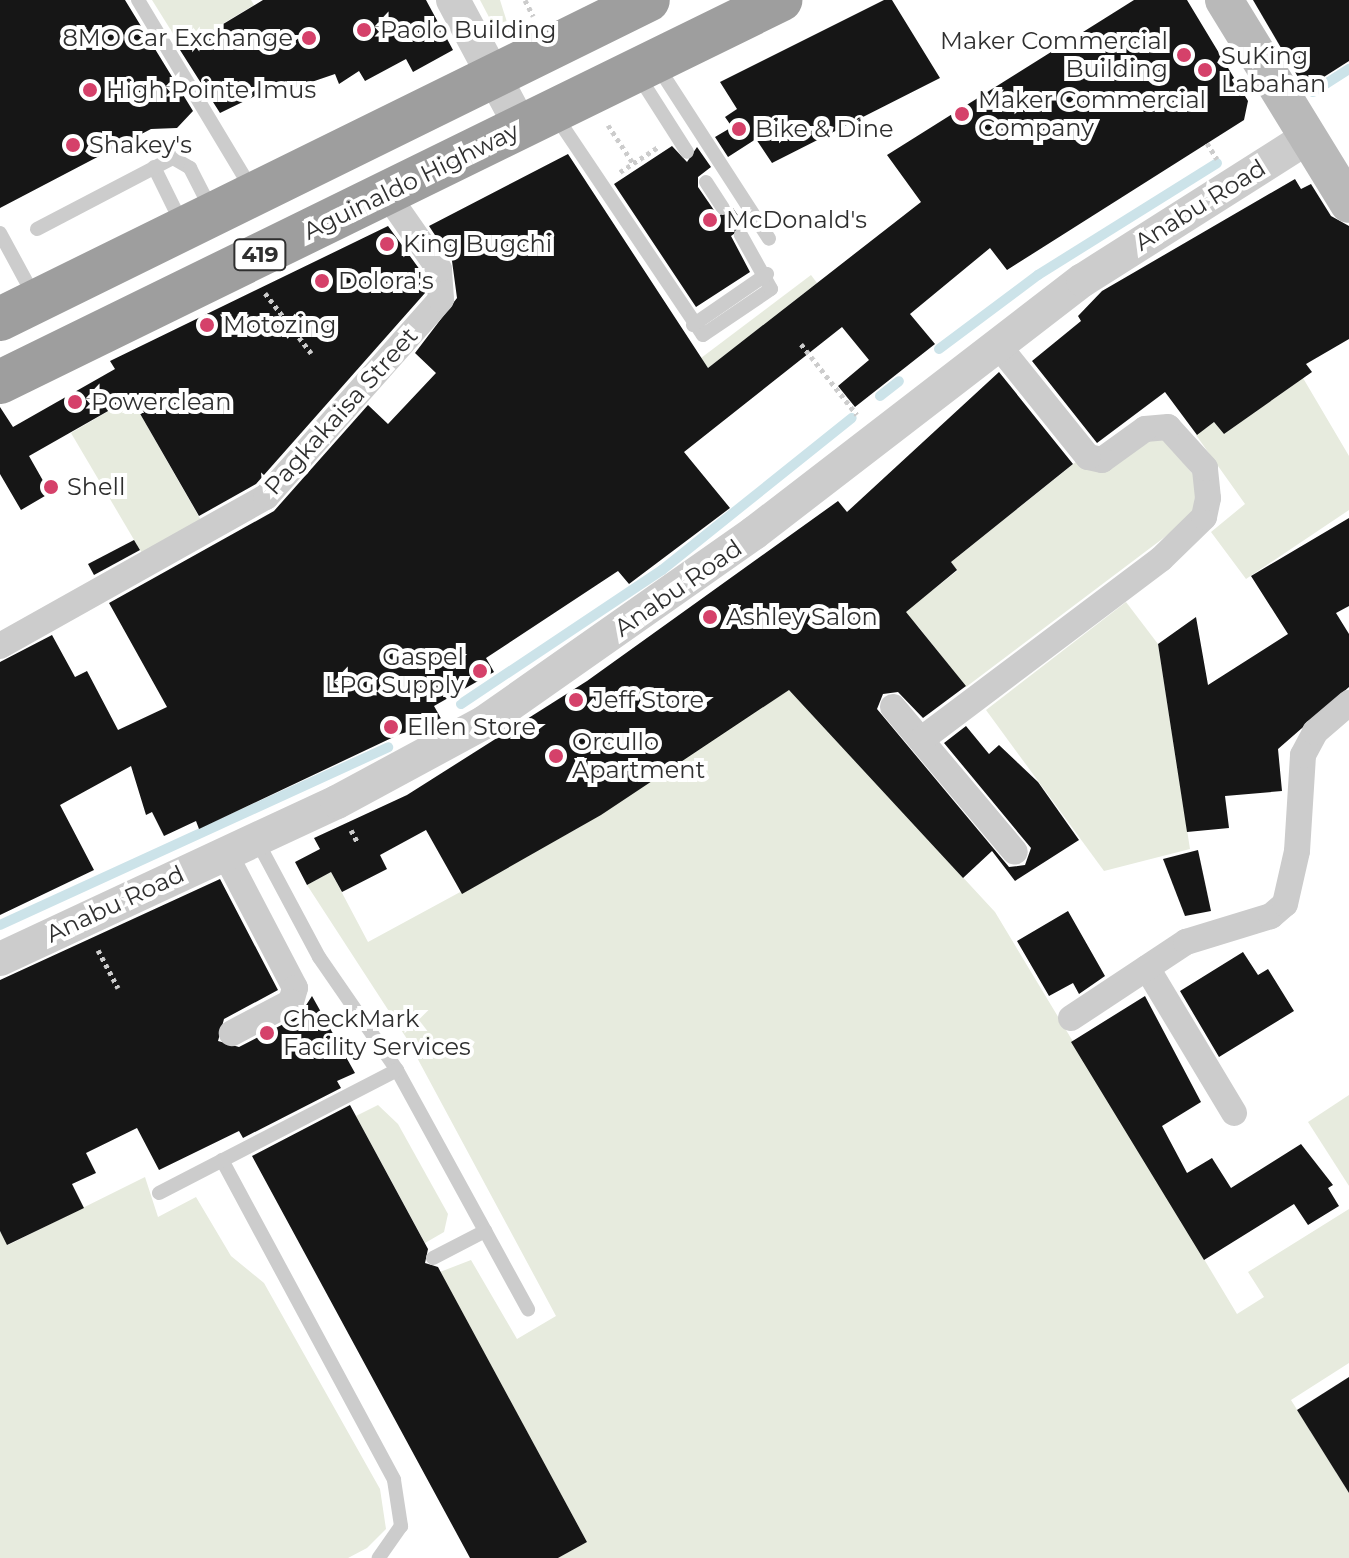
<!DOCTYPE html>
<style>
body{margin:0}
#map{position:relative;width:1349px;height:1558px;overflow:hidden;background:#fff;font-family:Montserrat,sans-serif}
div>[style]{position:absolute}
.green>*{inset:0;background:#e7ebde}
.stream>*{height:10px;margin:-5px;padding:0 5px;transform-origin:5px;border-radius:5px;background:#cce3e9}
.building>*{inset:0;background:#161616}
.path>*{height:5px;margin-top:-2.5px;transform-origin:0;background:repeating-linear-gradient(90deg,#ccc 0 4px,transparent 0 8px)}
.service>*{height:14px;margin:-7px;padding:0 7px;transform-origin:7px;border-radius:7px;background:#ccc}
.minor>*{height:26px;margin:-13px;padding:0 13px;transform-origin:13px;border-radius:13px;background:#ccc}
.tertiary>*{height:34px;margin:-17px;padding:0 17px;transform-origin:17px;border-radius:17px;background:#ccc}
.secondary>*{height:38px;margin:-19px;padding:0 19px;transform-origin:19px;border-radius:19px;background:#b9b9b9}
.trunk>*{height:44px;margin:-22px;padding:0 22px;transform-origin:22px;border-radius:22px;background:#9e9e9e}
.dots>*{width:22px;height:22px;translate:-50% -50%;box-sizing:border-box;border:4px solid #fff;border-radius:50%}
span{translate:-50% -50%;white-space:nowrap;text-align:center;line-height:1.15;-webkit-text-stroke:8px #fff;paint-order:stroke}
.shield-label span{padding:2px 6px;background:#fff;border:2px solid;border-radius:6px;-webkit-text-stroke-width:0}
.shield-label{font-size:22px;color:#2f2f2f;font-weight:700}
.poi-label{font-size:24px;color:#2f2f2f}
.left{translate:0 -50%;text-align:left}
.right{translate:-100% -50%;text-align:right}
.street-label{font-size:24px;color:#2f2f2f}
</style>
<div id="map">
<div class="green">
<div style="clip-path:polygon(152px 0,251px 0,254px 5px,182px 48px)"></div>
<div style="clip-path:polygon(480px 0,500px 0,511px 35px,501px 40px)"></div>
<div style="clip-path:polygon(811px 275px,817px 283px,708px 368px,701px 358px)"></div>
<div style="clip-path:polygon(1303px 378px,1349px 456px,1349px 510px,1246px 579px,1211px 532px,1245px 504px,1196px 435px,1214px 422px,1224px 434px)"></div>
<div style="clip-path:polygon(131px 398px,202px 522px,143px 555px,71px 433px)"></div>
<div style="clip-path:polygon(1162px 437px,1196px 478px,1194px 515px,966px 687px,917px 625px,884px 605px,929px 593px,957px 571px,951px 562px,1077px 461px)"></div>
<div style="clip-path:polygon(1126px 602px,1158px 644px,1190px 849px,1104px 871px,986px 710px)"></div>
<div style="clip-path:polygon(787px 687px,995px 912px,1237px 1314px,1264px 1297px,1248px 1272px,1349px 1209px,1349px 1363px,1291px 1400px,1349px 1493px,1349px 1558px,558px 1558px,587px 1542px,440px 1272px,471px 1260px,517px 1339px,556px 1316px,407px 1039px,307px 885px,331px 872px,368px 942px,580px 827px)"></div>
<div style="clip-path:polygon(1349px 1095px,1349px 1186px,1308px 1122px)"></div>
<div style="clip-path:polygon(378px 1105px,398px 1124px,448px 1214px,444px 1232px,425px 1243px,356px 1116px)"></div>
<div style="clip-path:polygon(145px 1177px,158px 1217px,196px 1197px,231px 1256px,264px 1283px,380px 1489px,386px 1529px,367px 1548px,348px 1558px,0 1558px,0 1231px,8px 1245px)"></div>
</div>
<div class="stream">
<div style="left:1313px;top:92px;width:43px;rotate:-32.6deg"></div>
<div style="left:939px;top:349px;width:124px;rotate:-36.8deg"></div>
<div style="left:1038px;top:275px;width:211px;rotate:-32deg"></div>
<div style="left:880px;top:396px;width:24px;rotate:-38deg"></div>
<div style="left:461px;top:704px;width:242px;rotate:-33.7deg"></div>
<div style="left:662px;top:570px;width:243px;rotate:-38.7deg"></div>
<div style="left:0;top:925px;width:427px;rotate:-24.6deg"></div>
</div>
<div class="building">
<div style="clip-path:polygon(0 0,125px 0,193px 111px,177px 128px,151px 129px,0 208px)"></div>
<div style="clip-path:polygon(263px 0,426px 0,453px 50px,413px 72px,406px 59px,365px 81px,359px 71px,339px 84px,335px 74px,291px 89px,286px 81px,220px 113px,180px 50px)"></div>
<div style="clip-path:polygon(884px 0,892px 0,940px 78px,772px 163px,756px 139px,728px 157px,715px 137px,732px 127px,725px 117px,737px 109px,720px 82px)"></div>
<div style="clip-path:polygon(1134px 0,1187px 0,1248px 101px,1244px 120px,1007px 270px,990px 248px,910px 314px,935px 344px,855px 407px,838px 386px,869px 360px,842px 327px,684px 452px,730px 508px,629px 584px,618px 571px,486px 658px,494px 672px,434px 706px,443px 722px,400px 734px,199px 829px,196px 821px,164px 836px,152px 812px,146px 815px,131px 766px,60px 805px,94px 870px,0 915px,0 662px,52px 635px,75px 677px,87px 671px,118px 730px,167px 707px,109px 603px,274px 511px,368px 405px,388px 424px,436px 373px,415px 353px,457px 298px,452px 261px,429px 226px,568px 154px,708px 368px,921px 202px,887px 155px)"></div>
<div style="clip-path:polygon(1253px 0,1349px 0,1349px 61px,1305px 89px)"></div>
<div style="clip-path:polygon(672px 146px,687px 162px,697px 147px,711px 167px,698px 177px,698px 187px,718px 216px,733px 208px,745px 226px,731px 236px,750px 272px,696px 307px,614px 184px)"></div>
<div style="clip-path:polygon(1295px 179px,1301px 189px,1311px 184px,1331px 216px,1349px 226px,1349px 339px,1306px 364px,1312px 372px,1224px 434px,1214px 422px,1197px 435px,1165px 392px,1097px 443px,1032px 361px,1081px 321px,1078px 316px,1102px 291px)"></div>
<div style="clip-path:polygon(388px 226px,423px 274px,425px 293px,256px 484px,199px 516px,131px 398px,29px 456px,50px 493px,21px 510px,0 474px,0 407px,13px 427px,115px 369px,110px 361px)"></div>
<div style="clip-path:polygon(999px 372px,1073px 464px,951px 562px,957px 570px,906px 612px,966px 686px,923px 718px,898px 692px,883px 694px,877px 709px,1009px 867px,1025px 865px,1031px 848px,944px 743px,966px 726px,989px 754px,999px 745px,1038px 782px,1079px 840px,1015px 881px,992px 851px,963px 878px,789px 690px,601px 815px,462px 894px,426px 830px,380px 855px,387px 869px,342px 892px,331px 872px,307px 885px,295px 862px,320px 849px,314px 838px,407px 795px,587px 681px,838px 501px,847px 512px)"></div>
<div style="clip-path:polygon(1349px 518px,1349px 606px,1336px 613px,1349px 634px,1349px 687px,1278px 749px,1282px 791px,1225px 796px,1229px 828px,1187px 832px,1158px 644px,1196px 617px,1208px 685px,1288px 634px,1251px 576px)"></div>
<div style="clip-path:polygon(134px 540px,140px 550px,94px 575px,88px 564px)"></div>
<div style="clip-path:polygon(1198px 850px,1211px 911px,1185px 916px,1163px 859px)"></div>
<div style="clip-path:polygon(220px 879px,278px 990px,224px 1019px,218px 1041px,239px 1047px,299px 1016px,312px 996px,355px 1073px,337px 1081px,341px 1088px,243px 1138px,239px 1131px,159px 1170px,137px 1128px,86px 1153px,96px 1173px,72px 1184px,84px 1208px,7px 1245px,0 1231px,0 980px)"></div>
<div style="clip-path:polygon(1068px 911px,1105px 976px,1079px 994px,1073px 983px,1049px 996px,1017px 941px)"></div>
<div style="clip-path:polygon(1243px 952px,1258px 975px,1268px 969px,1294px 1011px,1219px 1057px,1180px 991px)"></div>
<div style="clip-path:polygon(1145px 996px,1201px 1102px,1162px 1126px,1187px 1173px,1212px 1158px,1231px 1188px,1301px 1144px,1333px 1185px,1328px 1188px,1339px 1206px,1308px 1225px,1294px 1204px,1204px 1260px,1071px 1042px)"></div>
<div style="clip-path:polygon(350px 1105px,428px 1249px,425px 1263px,438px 1267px,587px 1542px,558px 1558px,470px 1558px,252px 1156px)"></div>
<div style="clip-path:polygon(1349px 1377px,1349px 1493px,1297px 1410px)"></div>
</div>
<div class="path">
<div style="left:525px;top:0;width:18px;rotate:63deg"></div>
<div style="left:608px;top:125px;width:45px;rotate:56.7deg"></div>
<div style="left:128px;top:141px;width:14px;rotate:60deg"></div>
<div style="left:1207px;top:143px;width:19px;rotate:58deg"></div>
<div style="left:620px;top:172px;width:45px;rotate:-33.3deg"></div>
<div style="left:265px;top:293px;width:76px;rotate:52.5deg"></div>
<div style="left:801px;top:344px;width:90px;rotate:51.7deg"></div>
<div style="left:351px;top:830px;width:15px;rotate:62deg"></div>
<div style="left:98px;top:950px;width:43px;rotate:62.2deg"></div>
</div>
<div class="service">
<div style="left:138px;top:0;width:222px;rotate:59deg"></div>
<div style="left:656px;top:64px;width:208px;rotate:57.1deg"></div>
<div style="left:638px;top:75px;width:91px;rotate:57.5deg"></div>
<div style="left:555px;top:115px;width:265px;rotate:56.1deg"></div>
<div style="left:703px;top:335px;width:82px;rotate:-34.1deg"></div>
<div style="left:771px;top:289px;width:62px;rotate:-119.1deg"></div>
<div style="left:154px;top:167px;width:64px;rotate:63.8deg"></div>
<div style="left:706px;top:182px;width:31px;rotate:57deg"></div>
<div style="left:37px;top:229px;width:153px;rotate:-27.6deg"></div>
<div style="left:173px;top:158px;width:20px;rotate:30deg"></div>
<div style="left:190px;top:168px;width:46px;rotate:62.9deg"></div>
<div style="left:0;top:233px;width:72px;rotate:61.6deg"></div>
<div style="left:693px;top:325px;width:90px;rotate:-34.6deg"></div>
<div style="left:256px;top:839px;width:134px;rotate:61.9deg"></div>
<div style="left:319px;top:957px;width:137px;rotate:55.4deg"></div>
<div style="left:397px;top:1070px;width:273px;rotate:61.3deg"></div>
<div style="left:222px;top:1160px;width:363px;rotate:61.7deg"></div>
<div style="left:394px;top:1480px;width:47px;rotate:81.3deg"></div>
<div style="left:401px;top:1526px;width:39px;rotate:125deg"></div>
<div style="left:159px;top:1193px;width:268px;rotate:-27.3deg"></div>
<div style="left:433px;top:1258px;width:59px;rotate:-27.4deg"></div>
</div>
<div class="minor">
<div style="left:0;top:646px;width:305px;rotate:-29.3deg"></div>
<div style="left:266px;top:497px;width:264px;rotate:-48.5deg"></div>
<div style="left:441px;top:299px;width:30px;rotate:-94deg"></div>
<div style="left:439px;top:269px;width:93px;rotate:-124.9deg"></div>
<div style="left:893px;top:707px;width:189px;rotate:49.9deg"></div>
<div style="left:922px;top:739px;width:299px;rotate:-37deg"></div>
<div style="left:1161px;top:559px;width:60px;rotate:-44.3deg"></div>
<div style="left:1204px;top:517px;width:19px;rotate:-78deg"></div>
<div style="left:1208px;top:498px;width:30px;rotate:-96deg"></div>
<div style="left:1205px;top:468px;width:55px;rotate:-132.1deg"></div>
<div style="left:1168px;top:427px;width:23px;rotate:175deg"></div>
<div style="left:1145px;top:429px;width:53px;rotate:144.2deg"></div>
<div style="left:1102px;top:460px;width:14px;rotate:-168deg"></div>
<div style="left:1088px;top:457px;width:145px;rotate:-128.8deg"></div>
<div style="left:225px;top:854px;width:151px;rotate:62.4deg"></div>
<div style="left:295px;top:988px;width:15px;rotate:106deg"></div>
<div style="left:291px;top:1002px;width:67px;rotate:152.3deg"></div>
<div style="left:1147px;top:968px;width:169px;rotate:59deg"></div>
<div style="left:1071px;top:1018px;width:138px;rotate:-33.5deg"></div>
<div style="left:1186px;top:942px;width:89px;rotate:-17deg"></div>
<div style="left:1271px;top:916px;width:18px;rotate:-41deg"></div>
<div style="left:1285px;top:904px;width:54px;rotate:-77.2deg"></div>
<div style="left:1297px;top:851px;width:96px;rotate:-86.4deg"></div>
<div style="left:1303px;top:755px;width:26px;rotate:-62deg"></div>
<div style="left:1315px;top:732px;width:45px;rotate:-40.5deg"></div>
</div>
<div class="tertiary">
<div style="left:453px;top:0;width:144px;rotate:61.8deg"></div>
<div style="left:0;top:959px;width:372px;rotate:-25deg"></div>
<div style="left:337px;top:802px;width:168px;rotate:-28.4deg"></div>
<div style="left:485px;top:722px;width:329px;rotate:-35.1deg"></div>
<div style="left:754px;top:533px;width:415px;rotate:-37.6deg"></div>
<div style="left:1083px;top:280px;width:267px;rotate:-32.4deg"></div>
</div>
<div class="secondary">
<div style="left:1224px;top:0;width:239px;rotate:58.5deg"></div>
</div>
<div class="trunk">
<div style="left:0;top:319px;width:722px;rotate:-26.21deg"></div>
<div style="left:0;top:382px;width:869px;rotate:-26.09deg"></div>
</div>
<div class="dots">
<div style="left:364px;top:30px;background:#d5416a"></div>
<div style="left:309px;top:38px;background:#d5416a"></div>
<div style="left:1184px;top:55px;background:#d5416a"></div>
<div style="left:1205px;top:70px;background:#d5416a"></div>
<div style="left:90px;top:90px;background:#d5416a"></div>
<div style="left:962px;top:114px;background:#d5416a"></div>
<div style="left:739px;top:129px;background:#d5416a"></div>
<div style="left:73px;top:145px;background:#d5416a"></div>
<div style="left:710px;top:220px;background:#d5416a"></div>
<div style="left:387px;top:244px;background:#d5416a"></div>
<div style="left:322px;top:281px;background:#d5416a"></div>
<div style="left:207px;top:325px;background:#d5416a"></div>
<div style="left:75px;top:402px;background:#d5416a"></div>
<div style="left:51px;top:487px;background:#d5416a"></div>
<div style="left:710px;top:617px;background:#d5416a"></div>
<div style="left:480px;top:671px;background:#d5416a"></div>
<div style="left:576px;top:700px;background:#d5416a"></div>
<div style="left:391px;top:727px;background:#d5416a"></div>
<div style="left:556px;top:756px;background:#d5416a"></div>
<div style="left:267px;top:1033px;background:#d5416a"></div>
</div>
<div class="shield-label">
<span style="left:260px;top:255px">419</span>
</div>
<div class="poi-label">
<span class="left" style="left:380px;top:30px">Paolo Building</span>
<span class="right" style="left:293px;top:38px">8MO Car Exchange</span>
<span class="right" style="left:1168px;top:55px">Maker Commercial<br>Building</span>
<span class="left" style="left:1221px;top:70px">SuKing<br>Labahan</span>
<span class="left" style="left:106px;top:90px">High Pointe Imus</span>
<span class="left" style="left:978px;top:114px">Maker Commercial<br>Company</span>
<span class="left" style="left:755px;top:129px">Bike &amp; Dine</span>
<span class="left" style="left:89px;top:145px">Shakey's</span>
<span class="left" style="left:726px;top:220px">McDonald's</span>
<span class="left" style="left:403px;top:244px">King Bugchi</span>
<span class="left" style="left:338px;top:281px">Dolora's</span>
<span class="left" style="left:223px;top:325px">Motozing</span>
<span class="left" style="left:91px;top:402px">Powerclean</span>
<span class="left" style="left:67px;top:487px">Shell</span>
<span class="left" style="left:726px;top:617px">Ashley Salon</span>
<span class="right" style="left:464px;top:671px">Gaspel<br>LPG Supply</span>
<span class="left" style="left:592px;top:700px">Jeff Store</span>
<span class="left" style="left:407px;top:727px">Ellen Store</span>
<span class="left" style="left:572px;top:756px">Orcullo<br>Apartment</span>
<span class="left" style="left:283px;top:1033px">CheckMark<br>Facility Services</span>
</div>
<div class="street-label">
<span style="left:411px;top:181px;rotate:-26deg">Aguinaldo Highway</span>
<span style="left:1200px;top:205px;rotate:-32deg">Anabu Road</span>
<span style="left:341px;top:411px;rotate:-48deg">Pagkakaisa Street</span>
<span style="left:678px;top:588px;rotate:-35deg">Anabu Road</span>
<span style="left:115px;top:904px;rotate:-25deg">Anabu Road</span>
</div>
</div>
